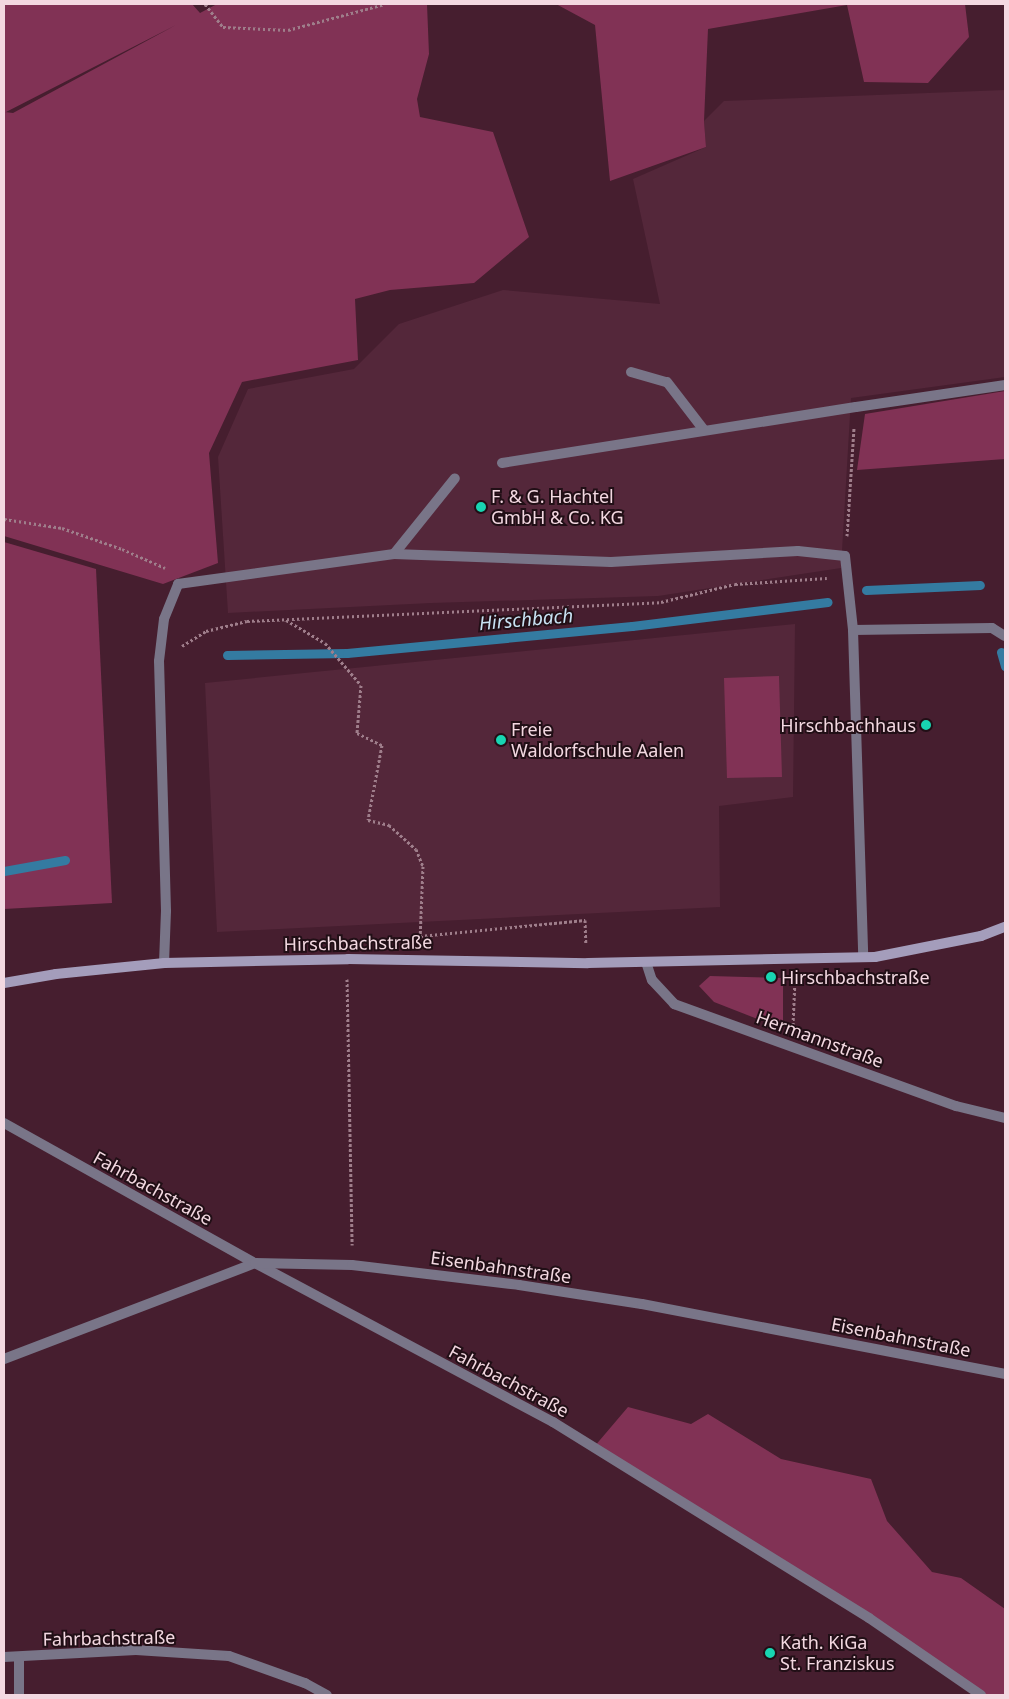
<!DOCTYPE html>
<meta charset="utf-8">
<style>
body{margin:0}
#map{position:relative;width:1009px;height:1699px;overflow:hidden;background:#461e2f;font-family:"Noto Sans",sans-serif}
div>[style]{position:absolute}
.built>*{inset:0;background:#54273a}
.green>*{inset:0;background:#813255}
.stream>*{height:9px;margin:-4.5px;padding:0 4.5px;transform-origin:4.5px;border-radius:4.5px;background:#347ba1}
.path>*{height:3px;margin-top:-1.5px;transform-origin:0;background:repeating-linear-gradient(90deg,#9f7e8b 0 2.5px,transparent 0 5px)}
.lane>*{height:10px;margin:-5px;padding:0 5px;transform-origin:5px;border-radius:5px;background:#797588}
.street>*{height:10px;margin:-5px;padding:0 5px;transform-origin:5px;border-radius:5px;background:#797588}
.secondary>*{height:10px;margin:-5px;padding:0 5px;transform-origin:5px;border-radius:5px;background:#a49dbb}
.dots>*{width:14px;height:14px;translate:-50% -50%;box-sizing:border-box;border:2px solid #210f16;border-radius:50%}
span{translate:-50% -50%;white-space:nowrap;text-align:center;line-height:1.15;-webkit-text-stroke:4px #210f16;paint-order:stroke}
.poi-label{font-size:18px;color:#f3d8e1}
.left{translate:0 -50%;text-align:left}
.right{translate:-100% -50%;text-align:right}
.street-label{font-size:18px;color:#f3d8e1}
.water-label{font-size:19px;color:#c8e2f3;font-style:italic}
.frame{position:absolute;inset:0;border:5px solid #f3d8e1;pointer-events:none}
</style>
<div id="map">
<div class="built">
<div style="clip-path:polygon(1005px 90px,1005px 377px,851px 398px,841px 568px,658px 596px,431px 603px,228px 613px,218px 457px,248px 389px,354px 369px,399px 324px,503px 290px,660px 304px,633px 179px,706px 147px,704px 121px,724px 101px)"></div>
<div style="clip-path:polygon(795px 624px,793px 797px,719px 806px,720px 907px,217px 932px,205px 683px)"></div>
</div>
<div class="green">
<div style="clip-path:polygon(evenodd,4px 4px,192px 4px,200px 13px,217px 4px,427px 4px,429px 54px,417px 99px,420px 117px,493px 132px,529px 237px,474px 283px,390px 290px,355px 299px,358px 360px,242px 382px,209px 453px,218px 563px,163px 584px,4px 536px,4px 4px,176px 25px,13px 113px,5px 112px,6px 112px,176px 25px)"></div>
<div style="clip-path:polygon(556px 4px,965px 4px,969px 37px,928px 83px,864px 82px,847px 5px,708px 29px,704px 121px,706px 147px,610px 181px,595px 25px)"></div>
<div style="clip-path:polygon(1005px 391px,1005px 459px,857px 470px,865px 414px)"></div>
<div style="clip-path:polygon(4px 542px,96px 569px,112px 903px,4px 909px)"></div>
<div style="clip-path:polygon(779px 676px,782px 777px,727px 778px,724px 678px)"></div>
<div style="clip-path:polygon(710px 976px,783px 978px,783px 1029px,714px 1002px,699px 986px)"></div>
<div style="clip-path:polygon(628px 1407px,691px 1424px,708px 1414px,781px 1459px,871px 1479px,887px 1521px,932px 1572px,961px 1578px,1005px 1609px,1005px 1695px,981px 1695px,594px 1447px)"></div>
</div>
<div class="stream">
<div style="left:866px;top:590px;width:114px;rotate:-2.5deg"></div>
<div style="left:1001px;top:652px;width:15px;rotate:74deg"></div>
<div style="left:227px;top:655px;width:120px;rotate:-1deg"></div>
<div style="left:347px;top:653px;width:286px;rotate:-5.4deg"></div>
<div style="left:632px;top:626px;width:197px;rotate:-7deg"></div>
<div style="left:4px;top:871px;width:62px;rotate:-10.2deg"></div>
</div>
<div class="path">
<div style="left:205px;top:4px;width:29px;rotate:52deg"></div>
<div style="left:223px;top:27px;width:65px;rotate:2.6deg"></div>
<div style="left:288px;top:30px;width:100px;rotate:-15deg"></div>
<div style="left:4px;top:519px;width:59px;rotate:8.8deg"></div>
<div style="left:62px;top:528px;width:64px;rotate:19.3deg"></div>
<div style="left:122px;top:549px;width:47px;rotate:23.8deg"></div>
<div style="left:847px;top:536px;width:109px;rotate:-86.3deg"></div>
<div style="left:286px;top:620px;width:45px;rotate:30.5deg"></div>
<div style="left:325px;top:643px;width:55px;rotate:49.4deg"></div>
<div style="left:361px;top:685px;width:48px;rotate:94.8deg"></div>
<div style="left:357px;top:733px;width:28px;rotate:26deg"></div>
<div style="left:382px;top:745px;width:76px;rotate:100.6deg"></div>
<div style="left:368px;top:820px;width:22px;rotate:13deg"></div>
<div style="left:389px;top:825px;width:36px;rotate:42deg"></div>
<div style="left:416px;top:849px;width:18px;rotate:68deg"></div>
<div style="left:423px;top:866px;width:74px;rotate:92.3deg"></div>
<div style="left:182px;top:646px;width:28px;rotate:-32deg"></div>
<div style="left:206px;top:631px;width:42px;rotate:-13.7deg"></div>
<div style="left:247px;top:621px;width:414px;rotate:-2.6deg"></div>
<div style="left:661px;top:602px;width:76px;rotate:-13.7deg"></div>
<div style="left:735px;top:584px;width:92px;rotate:-3.7deg"></div>
<div style="left:420px;top:936px;width:166px;rotate:-5.5deg"></div>
<div style="left:585px;top:920px;width:24px;rotate:88deg"></div>
<div style="left:347px;top:979px;width:266px;rotate:88.9deg"></div>
<div style="left:793px;top:1025px;width:46px;rotate:-87.5deg"></div>
</div>
<div class="lane">
<div style="left:631px;top:372px;width:37px;rotate:16deg"></div>
<div style="left:667px;top:382px;width:61px;rotate:52.4deg"></div>
<div style="left:502px;top:463px;width:358px;rotate:-9deg"></div>
<div style="left:394px;top:554px;width:97px;rotate:-51.2deg"></div>
<div style="left:853px;top:630px;width:139px;rotate:-0.8deg"></div>
<div style="left:992px;top:628px;width:15px;rotate:32deg"></div>
<div style="left:164px;top:963px;width:52px;rotate:-87.8deg"></div>
<div style="left:166px;top:911px;width:250px;rotate:-91.6deg"></div>
<div style="left:159px;top:661px;width:42px;rotate:-83.2deg"></div>
<div style="left:164px;top:619px;width:38px;rotate:-68deg"></div>
<div style="left:178px;top:584px;width:218px;rotate:-7.9deg"></div>
<div style="left:394px;top:554px;width:217px;rotate:2.1deg"></div>
<div style="left:611px;top:562px;width:187px;rotate:-3.4deg"></div>
<div style="left:798px;top:551px;width:47px;rotate:6.1deg"></div>
</div>
<div class="street">
<div style="left:856px;top:407px;width:151px;rotate:-8.4deg"></div>
<div style="left:845px;top:556px;width:74px;rotate:83.8deg"></div>
<div style="left:853px;top:630px;width:327px;rotate:88.2deg"></div>
<div style="left:646px;top:962px;width:19px;rotate:72deg"></div>
<div style="left:652px;top:980px;width:33px;rotate:47deg"></div>
<div style="left:674px;top:1004px;width:300px;rotate:19.9deg"></div>
<div style="left:956px;top:1106px;width:50px;rotate:13.8deg"></div>
<div style="left:4px;top:1123px;width:287px;rotate:29.2deg"></div>
<div style="left:255px;top:1263px;width:338px;rotate:28.1deg"></div>
<div style="left:553px;top:1422px;width:372px;rotate:31.8deg"></div>
<div style="left:869px;top:1618px;width:136px;rotate:34.5deg"></div>
<div style="left:4px;top:1359px;width:269px;rotate:-20.9deg"></div>
<div style="left:255px;top:1263px;width:97px;rotate:1.2deg"></div>
<div style="left:352px;top:1265px;width:168px;rotate:6.8deg"></div>
<div style="left:519px;top:1285px;width:124px;rotate:8.8deg"></div>
<div style="left:642px;top:1304px;width:370px;rotate:10.9deg"></div>
<div style="left:4px;top:1657px;width:132px;rotate:-3deg"></div>
<div style="left:136px;top:1650px;width:93px;rotate:3.7deg"></div>
<div style="left:229px;top:1656px;width:81px;rotate:19.6deg"></div>
<div style="left:305px;top:1683px;width:25px;rotate:29deg"></div>
<div style="left:19px;top:1657px;width:38px;rotate:90deg"></div>
</div>
<div class="secondary">
<div style="left:4px;top:983px;width:53px;rotate:-9.8deg"></div>
<div style="left:56px;top:974px;width:109px;rotate:-5.8deg"></div>
<div style="left:164px;top:963px;width:184px;rotate:-1.2deg"></div>
<div style="left:348px;top:959px;width:240px;rotate:1deg"></div>
<div style="left:588px;top:963px;width:287px;rotate:-1.2deg"></div>
<div style="left:875px;top:957px;width:108px;rotate:-11.2deg"></div>
<div style="left:981px;top:936px;width:26px;rotate:-21deg"></div>
</div>
<div class="dots">
<div style="left:481px;top:507px;background:#18d5b2"></div>
<div style="left:926px;top:725px;background:#18d5b2"></div>
<div style="left:501px;top:740px;background:#18d5b2"></div>
<div style="left:771px;top:977px;background:#18d5b2"></div>
<div style="left:770px;top:1653px;background:#18d5b2"></div>
</div>
<div class="poi-label">
<span class="left" style="left:491px;top:507px">F. &amp; G. Hachtel<br>GmbH &amp; Co. KG</span>
<span class="right" style="left:916px;top:725px">Hirschbachhaus</span>
<span class="left" style="left:511px;top:740px">Freie<br>Waldorfschule Aalen</span>
<span class="left" style="left:781px;top:977px">Hirschbachstraße</span>
<span class="left" style="left:780px;top:1653px">Kath. KiGa<br>St. Franziskus</span>
</div>
<div class="street-label">
<span style="left:358px;top:943px;rotate:-1deg">Hirschbachstraße</span>
<span style="left:820px;top:1039px;rotate:20deg">Hermannstraße</span>
<span style="left:153px;top:1188px;rotate:29deg">Fahrbachstraße</span>
<span style="left:501px;top:1267px;rotate:8deg">Eisenbahnstraße</span>
<span style="left:901px;top:1337px;rotate:11deg">Eisenbahnstraße</span>
<span style="left:509px;top:1381px;rotate:28deg">Fahrbachstraße</span>
<span style="left:109px;top:1638px;rotate:-1deg">Fahrbachstraße</span>
</div>
<div class="water-label">
<span style="left:526px;top:620px;rotate:-5deg">Hirschbach</span>
</div>
<div class="frame"></div>
</div>
